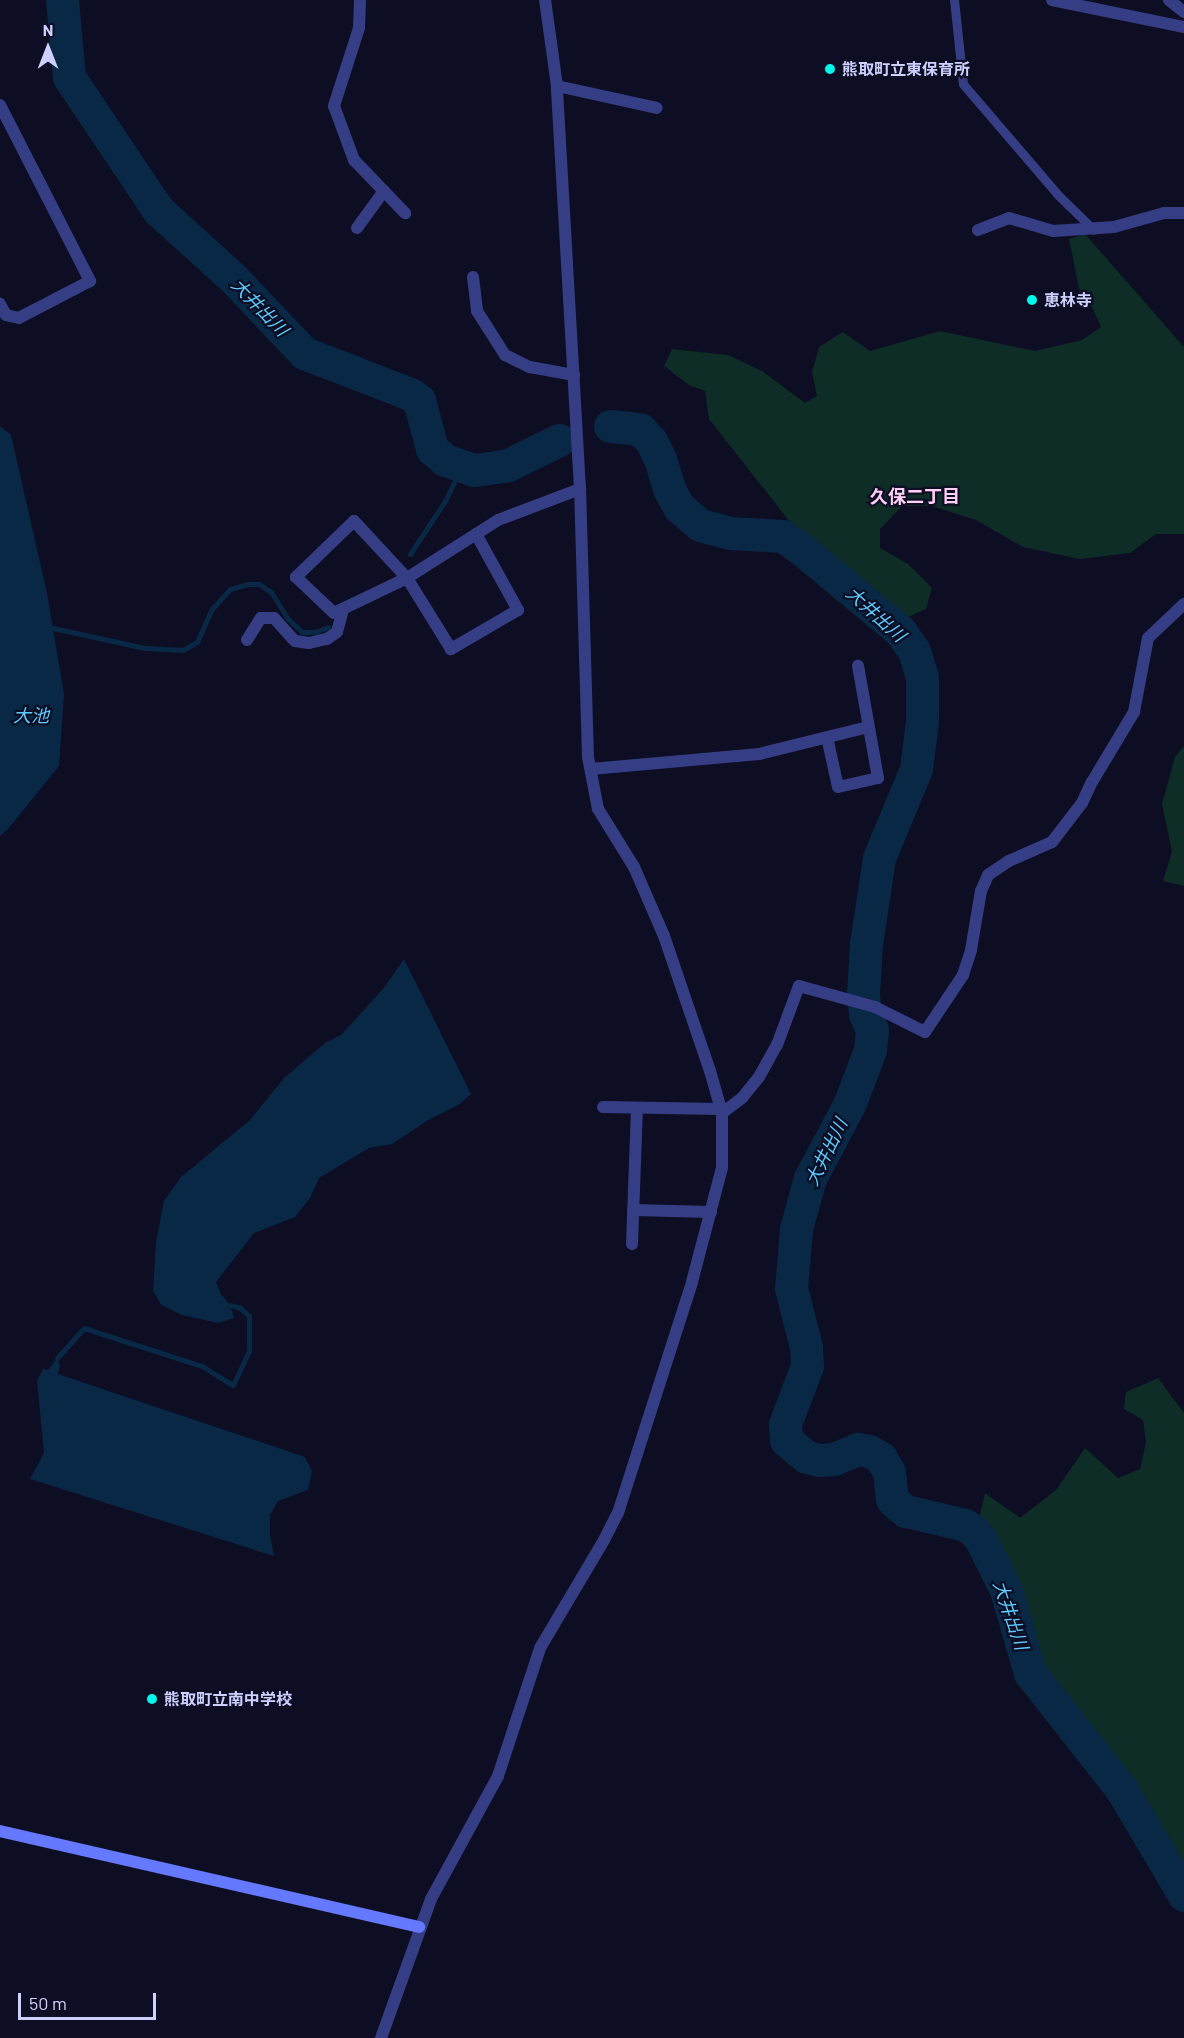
<!DOCTYPE html>
<meta charset="utf-8">
<style>
body{margin:0}
#map{position:relative;width:1184px;height:2038px;overflow:hidden;background:#0d0d23;font-family:Barlow,"Noto Sans JP",sans-serif}
div>[style]{position:absolute}
.green>*{inset:0;background:#0f2d27}
.water>*{inset:0;background:#092845}
.stream>*{height:5px;margin:-2.5px;padding:0 2.5px;transform-origin:2.5px;border-radius:2.5px;background:#092845}
.river>*{height:33px;margin:-16.5px;padding:0 16.5px;transform-origin:16.5px;border-radius:16.5px;background:#092845}
.lane>*{height:9px;margin:-4.5px;padding:0 4.5px;transform-origin:4.5px;border-radius:4.5px;background:#353e84}
.street>*{height:12px;margin:-6px;padding:0 6px;transform-origin:6px;border-radius:6px;background:#353e84}
.secondary>*{height:12px;margin:-6px;padding:0 6px;transform-origin:6px;border-radius:6px;background:#6579ff}
.dots>*{width:16px;height:16px;translate:-50% -50%;box-sizing:border-box;border:3px solid #0d0d23;border-radius:50%}
span{translate:-50% -50%;white-space:nowrap;text-align:center;line-height:1.15;-webkit-text-stroke:4.5px #0d0d23;paint-order:stroke}
.poi-label{font-size:16px;color:#ced0ff;font-weight:700}
.left{translate:0 -50%;text-align:left}
.water-label{font-size:18px;color:#5ccdff;font-style:italic}
.neighbourhood-label{font-size:18px;color:#ffd0f5;font-weight:700}
.north{position:absolute;left:18px;top:18px;width:60px;height:60px;-webkit-text-stroke:4px #0d0d23;paint-order:stroke;rotate:0deg;font-size:16px;font-weight:700;line-height:24px;text-align:center;color:#ced0ff}
.north::after{content:'';display:block;margin:auto;width:21px;height:27px;background:#ced0ff;clip-path:polygon(50% 0,100% 100%,50% 72%,0 100%)}
.scale{position:absolute;left:18px;top:1993px;width:138px;height:27px;box-sizing:border-box;border:3px solid #ced0ff;border-top:0;padding-left:8px;font-size:18px;line-height:21px;white-space:nowrap;color:#ced0ff;-webkit-text-stroke:4px #0d0d23;paint-order:stroke}
</style>
<div id="map">
<div class="green">
<div style="clip-path:polygon(1085px 234px,1184px 347px,1184px 534px,1156px 534px,1130px 553px,1080px 559px,1023px 547px,976px 520px,932px 506px,902px 506px,880px 529px,880px 548px,908px 564px,932px 588px,926px 609px,908px 617px,873px 595px,794px 527px,709px 419px,705px 391px,689px 385px,664px 366px,672px 349px,728px 355px,762px 371px,805px 403px,817px 396px,812px 372px,819px 347px,843px 332px,870px 351px,940px 331px,1035px 351px,1082px 340px,1101px 327px,1090px 303px,1081px 298px,1069px 239px)"></div>
<div style="clip-path:polygon(1184px 746px,1184px 886px,1163px 881px,1172px 852px,1162px 804px,1175px 757px)"></div>
<div style="clip-path:polygon(1158px 1378px,1184px 1413px,1184px 1880px,1127px 1785px,1036px 1669px,1015px 1581px,980px 1515px,985px 1493px,1020px 1518px,1056px 1490px,1085px 1448px,1118px 1478px,1140px 1469px,1146px 1442px,1143px 1420px,1124px 1409px,1126px 1392px)"></div>
</div>
<div class="water">
<div style="clip-path:polygon(0 426px,11px 435px,47px 593px,64px 694px,59px 766px,8px 829px,0 836px)"></div>
<div style="clip-path:polygon(404px 959px,471px 1094px,458px 1105px,430px 1119px,392px 1144px,369px 1148px,319px 1178px,310px 1198px,295px 1217px,254px 1233px,216px 1282px,221px 1294px,230px 1305px,234px 1318px,218px 1323px,182px 1315px,161px 1305px,153px 1291px,156px 1242px,164px 1201px,181px 1177px,250px 1120px,284px 1078px,325px 1043px,341px 1035px,383px 989px)"></div>
<div style="clip-path:polygon(57px 1358px,60px 1366px,58px 1374px,305px 1457px,312px 1471px,308px 1490px,278px 1501px,270px 1515px,270px 1535px,274px 1556px,30px 1479px,44px 1453px,37px 1381px,43px 1369px,48px 1370px)"></div>
</div>
<div class="stream">
<div style="left:410px;top:554px;width:64px;rotate:-56.6deg"></div>
<div style="left:445px;top:501px;width:39px;rotate:-64deg"></div>
<div style="left:53px;top:628px;width:94px;rotate:12.3deg"></div>
<div style="left:145px;top:648px;width:38px;rotate:3deg"></div>
<div style="left:183px;top:650px;width:16px;rotate:-30deg"></div>
<div style="left:197px;top:642px;width:36px;rotate:-66deg"></div>
<div style="left:212px;top:609px;width:27px;rotate:-48deg"></div>
<div style="left:230px;top:589px;width:19px;rotate:-16deg"></div>
<div style="left:248px;top:584px;width:11px"></div>
<div style="left:259px;top:584px;width:14px;rotate:34deg"></div>
<div style="left:271px;top:592px;width:31px;rotate:58deg"></div>
<div style="left:287px;top:618px;width:21px;rotate:43deg"></div>
<div style="left:302px;top:632px;width:13px"></div>
<div style="left:315px;top:632px;width:14px;rotate:-21deg"></div>
<div style="left:57px;top:1358px;width:40px;rotate:-48deg"></div>
<div style="left:84px;top:1328px;width:124px;rotate:17.9deg"></div>
<div style="left:202px;top:1366px;width:36px;rotate:32deg"></div>
<div style="left:233px;top:1385px;width:38px;rotate:-65deg"></div>
<div style="left:249px;top:1351px;width:35px;rotate:-90deg"></div>
<div style="left:249px;top:1316px;width:12px;rotate:-138deg"></div>
<div style="left:240px;top:1308px;width:10px;rotate:-163deg"></div>
</div>
<div class="river">
<div style="left:62px;top:0;width:77px;rotate:84.8deg"></div>
<div style="left:69px;top:77px;width:160px;rotate:56.2deg"></div>
<div style="left:158px;top:210px;width:100px;rotate:42.2deg"></div>
<div style="left:232px;top:277px;width:105px;rotate:46.5deg"></div>
<div style="left:304px;top:353px;width:114px;rotate:21.1deg"></div>
<div style="left:410px;top:394px;width:11px;rotate:34deg"></div>
<div style="left:419px;top:400px;width:51px;rotate:75.1deg"></div>
<div style="left:432px;top:449px;width:17px;rotate:40deg"></div>
<div style="left:445px;top:460px;width:31px;rotate:19deg"></div>
<div style="left:474px;top:470px;width:34px;rotate:-8deg"></div>
<div style="left:508px;top:465px;width:57px;rotate:-26.1deg"></div>
<div style="left:610px;top:426px;width:30px;rotate:6deg"></div>
<div style="left:640px;top:429px;width:16px;rotate:47deg"></div>
<div style="left:651px;top:441px;width:20px;rotate:63deg"></div>
<div style="left:660px;top:459px;width:31px;rotate:73deg"></div>
<div style="left:669px;top:489px;width:21px;rotate:61deg"></div>
<div style="left:679px;top:507px;width:28px;rotate:41deg"></div>
<div style="left:700px;top:525px;width:31px;rotate:15deg"></div>
<div style="left:730px;top:533px;width:53px;rotate:3.2deg"></div>
<div style="left:783px;top:536px;width:27px;rotate:36deg"></div>
<div style="left:805px;top:552px;width:124px;rotate:39.7deg"></div>
<div style="left:900px;top:631px;width:24px;rotate:55deg"></div>
<div style="left:914px;top:651px;width:27px;rotate:73deg"></div>
<div style="left:922px;top:677px;width:44px;rotate:90deg"></div>
<div style="left:922px;top:721px;width:48px;rotate:97.1deg"></div>
<div style="left:916px;top:769px;width:96px;rotate:112.6deg"></div>
<div style="left:879px;top:858px;width:87px;rotate:98.6deg"></div>
<div style="left:866px;top:944px;width:50px;rotate:93.4deg"></div>
<div style="left:863px;top:994px;width:20px;rotate:84deg"></div>
<div style="left:865px;top:1014px;width:17px;rotate:66deg"></div>
<div style="left:872px;top:1030px;width:20px;rotate:96deg"></div>
<div style="left:870px;top:1050px;width:59px;rotate:110.9deg"></div>
<div style="left:849px;top:1105px;width:83px;rotate:118.1deg"></div>
<div style="left:810px;top:1178px;width:53px;rotate:105.4deg"></div>
<div style="left:796px;top:1229px;width:59px;rotate:94.8deg"></div>
<div style="left:791px;top:1288px;width:61px;rotate:75.7deg"></div>
<div style="left:806px;top:1347px;width:19px;rotate:87deg"></div>
<div style="left:807px;top:1366px;width:62px;rotate:110.8deg"></div>
<div style="left:785px;top:1424px;width:16px;rotate:86deg"></div>
<div style="left:786px;top:1440px;width:26px;rotate:40deg"></div>
<div style="left:806px;top:1457px;width:13px;rotate:13deg"></div>
<div style="left:819px;top:1460px;width:15px;rotate:-4deg"></div>
<div style="left:834px;top:1459px;width:26px;rotate:-23deg"></div>
<div style="left:858px;top:1449px;width:11px;rotate:10deg"></div>
<div style="left:869px;top:1451px;width:14px;rotate:30deg"></div>
<div style="left:881px;top:1458px;width:16px;rotate:60deg"></div>
<div style="left:889px;top:1472px;width:27px;rotate:84deg"></div>
<div style="left:892px;top:1499px;width:10px;rotate:45deg"></div>
<div style="left:899px;top:1506px;width:9px;rotate:36deg"></div>
<div style="left:906px;top:1511px;width:61px;rotate:13.3deg"></div>
<div style="left:965px;top:1525px;width:11px;rotate:34deg"></div>
<div style="left:974px;top:1531px;width:11px;rotate:52deg"></div>
<div style="left:981px;top:1540px;width:56px;rotate:63.4deg"></div>
<div style="left:1006px;top:1590px;width:86px;rotate:73.9deg"></div>
<div style="left:1030px;top:1673px;width:149px;rotate:51.8deg"></div>
<div style="left:1122px;top:1790px;width:122px;rotate:59.4deg"></div>
</div>
<div class="lane">
<div style="left:954px;top:0;width:84px;rotate:83.9deg"></div>
<div style="left:963px;top:84px;width:146px;rotate:49.4deg"></div>
<div style="left:1058px;top:195px;width:50px;rotate:44.2deg"></div>
</div>
<div class="street">
<div style="left:360px;top:0;width:28px;rotate:92deg"></div>
<div style="left:359px;top:28px;width:82px;rotate:107.8deg"></div>
<div style="left:334px;top:106px;width:58px;rotate:69.7deg"></div>
<div style="left:354px;top:160px;width:74px;rotate:46.1deg"></div>
<div style="left:1052px;top:0;width:135px;rotate:11.6deg"></div>
<div style="left:1169px;top:0;width:19px;rotate:39deg"></div>
<div style="left:557px;top:86px;width:102px;rotate:12.4deg"></div>
<div style="left:0;top:105px;width:198px;rotate:62.9deg"></div>
<div style="left:90px;top:281px;width:80px;rotate:152.5deg"></div>
<div style="left:19px;top:318px;width:13px;rotate:-167deg"></div>
<div style="left:6px;top:315px;width:13px;rotate:-119deg"></div>
<div style="left:357px;top:228px;width:46px;rotate:-53.9deg"></div>
<div style="left:978px;top:230px;width:33px;rotate:-21deg"></div>
<div style="left:1009px;top:218px;width:46px;rotate:16.5deg"></div>
<div style="left:1053px;top:231px;width:61px;rotate:-3.8deg"></div>
<div style="left:1114px;top:227px;width:52px;rotate:-15.6deg"></div>
<div style="left:1164px;top:213px;width:20px"></div>
<div style="left:473px;top:277px;width:34px;rotate:83deg"></div>
<div style="left:477px;top:311px;width:52px;rotate:57.5deg"></div>
<div style="left:505px;top:355px;width:28px;rotate:26deg"></div>
<div style="left:530px;top:367px;width:45px;rotate:10.3deg"></div>
<div style="left:476px;top:534px;width:87px;rotate:61.1deg"></div>
<div style="left:518px;top:610px;width:78px;rotate:149.8deg"></div>
<div style="left:451px;top:649px;width:84px;rotate:-121.8deg"></div>
<div style="left:407px;top:578px;width:78px;rotate:-132.9deg"></div>
<div style="left:354px;top:521px;width:81px;rotate:136deg"></div>
<div style="left:296px;top:577px;width:52px;rotate:43.5deg"></div>
<div style="left:334px;top:613px;width:81px;rotate:-25.6deg"></div>
<div style="left:407px;top:578px;width:108px;rotate:-32.5deg"></div>
<div style="left:498px;top:520px;width:88px;rotate:-20.7deg"></div>
<div style="left:247px;top:640px;width:26px;rotate:-58deg"></div>
<div style="left:261px;top:618px;width:13px"></div>
<div style="left:274px;top:618px;width:31px;rotate:48deg"></div>
<div style="left:295px;top:641px;width:14px;rotate:8deg"></div>
<div style="left:309px;top:643px;width:18px;rotate:-13deg"></div>
<div style="left:327px;top:639px;width:12px;rotate:-35deg"></div>
<div style="left:337px;top:632px;width:24px;rotate:-75deg"></div>
<div style="left:827px;top:737px;width:51px;rotate:77.6deg"></div>
<div style="left:838px;top:787px;width:41px;rotate:-12.7deg"></div>
<div style="left:878px;top:778px;width:114px;rotate:-100.1deg"></div>
<div style="left:591px;top:769px;width:169px;rotate:-5.1deg"></div>
<div style="left:759px;top:754px;width:112px;rotate:-13.9deg"></div>
<div style="left:603px;top:1107px;width:118px;rotate:1deg"></div>
<div style="left:722px;top:1113px;width:25px;rotate:-37deg"></div>
<div style="left:742px;top:1098px;width:27px;rotate:-51deg"></div>
<div style="left:759px;top:1077px;width:37px;rotate:-61deg"></div>
<div style="left:777px;top:1045px;width:63px;rotate:-69.6deg"></div>
<div style="left:799px;top:986px;width:79px;rotate:15.4deg"></div>
<div style="left:875px;top:1007px;width:56px;rotate:26.6deg"></div>
<div style="left:925px;top:1032px;width:69px;rotate:-56.3deg"></div>
<div style="left:963px;top:975px;width:26px;rotate:-72deg"></div>
<div style="left:971px;top:950px;width:60px;rotate:-80.4deg"></div>
<div style="left:981px;top:891px;width:17px;rotate:-66deg"></div>
<div style="left:988px;top:875px;width:25px;rotate:-34deg"></div>
<div style="left:1009px;top:861px;width:47px;rotate:-23.8deg"></div>
<div style="left:1052px;top:842px;width:49px;rotate:-52.4deg"></div>
<div style="left:1082px;top:803px;width:23px;rotate:-65deg"></div>
<div style="left:1092px;top:782px;width:82px;rotate:-59deg"></div>
<div style="left:1134px;top:712px;width:75px;rotate:-79.3deg"></div>
<div style="left:1148px;top:638px;width:50px;rotate:-43.4deg"></div>
<div style="left:633px;top:1210px;width:78px;rotate:1.5deg"></div>
<div style="left:632px;top:1244px;width:136px;rotate:-87.9deg"></div>
<div style="left:381px;top:2038px;width:148px;rotate:-70.2deg"></div>
<div style="left:431px;top:1899px;width:140px;rotate:-61.4deg"></div>
<div style="left:498px;top:1776px;width:135px;rotate:-71.8deg"></div>
<div style="left:540px;top:1648px;width:126px;rotate:-59.3deg"></div>
<div style="left:604px;top:1540px;width:30px;rotate:-63deg"></div>
<div style="left:618px;top:1513px;width:243px;rotate:-72.2deg"></div>
<div style="left:692px;top:1282px;width:118px;rotate:-75.3deg"></div>
<div style="left:722px;top:1168px;width:55px;rotate:-90deg"></div>
<div style="left:722px;top:1113px;width:44px;rotate:-105.9deg"></div>
<div style="left:710px;top:1071px;width:143px;rotate:-108.8deg"></div>
<div style="left:664px;top:936px;width:75px;rotate:-113.5deg"></div>
<div style="left:634px;top:867px;width:68px;rotate:-121.8deg"></div>
<div style="left:598px;top:809px;width:53px;rotate:-100.9deg"></div>
<div style="left:588px;top:757px;width:268px;rotate:-91.7deg"></div>
<div style="left:580px;top:489px;width:404px;rotate:-93.3deg"></div>
<div style="left:557px;top:86px;width:87px;rotate:-97.9deg"></div>
</div>
<div class="secondary">
<div style="left:0;top:1831px;width:430px;rotate:12.9deg"></div>
</div>
<div class="dots">
<div style="left:830px;top:69px;background:#00f9ec"></div>
<div style="left:1032px;top:300px;background:#00f9ec"></div>
<div style="left:152px;top:1699px;background:#00f9ec"></div>
</div>
<div class="poi-label">
<span class="left" style="left:842px;top:69px">熊取町立東保育所</span>
<span class="left" style="left:1044px;top:300px">恵林寺</span>
<span class="left" style="left:164px;top:1699px">熊取町立南中学校</span>
</div>
<div class="water-label">
<span style="left:260px;top:307px;rotate:46deg">大井出川</span>
<span style="left:876px;top:614px;rotate:42deg">大井出川</span>
<span style="left:31px;top:715px">大池</span>
<span style="left:826px;top:1152px;rotate:-64deg">大井出川</span>
<span style="left:1011px;top:1615px;rotate:71deg">大井出川</span>
</div>
<div class="neighbourhood-label">
<span style="left:915px;top:496px">久保二丁目</span>
</div>
<div class="north">N</div>
<div class="scale">50 m</div>
</div>
